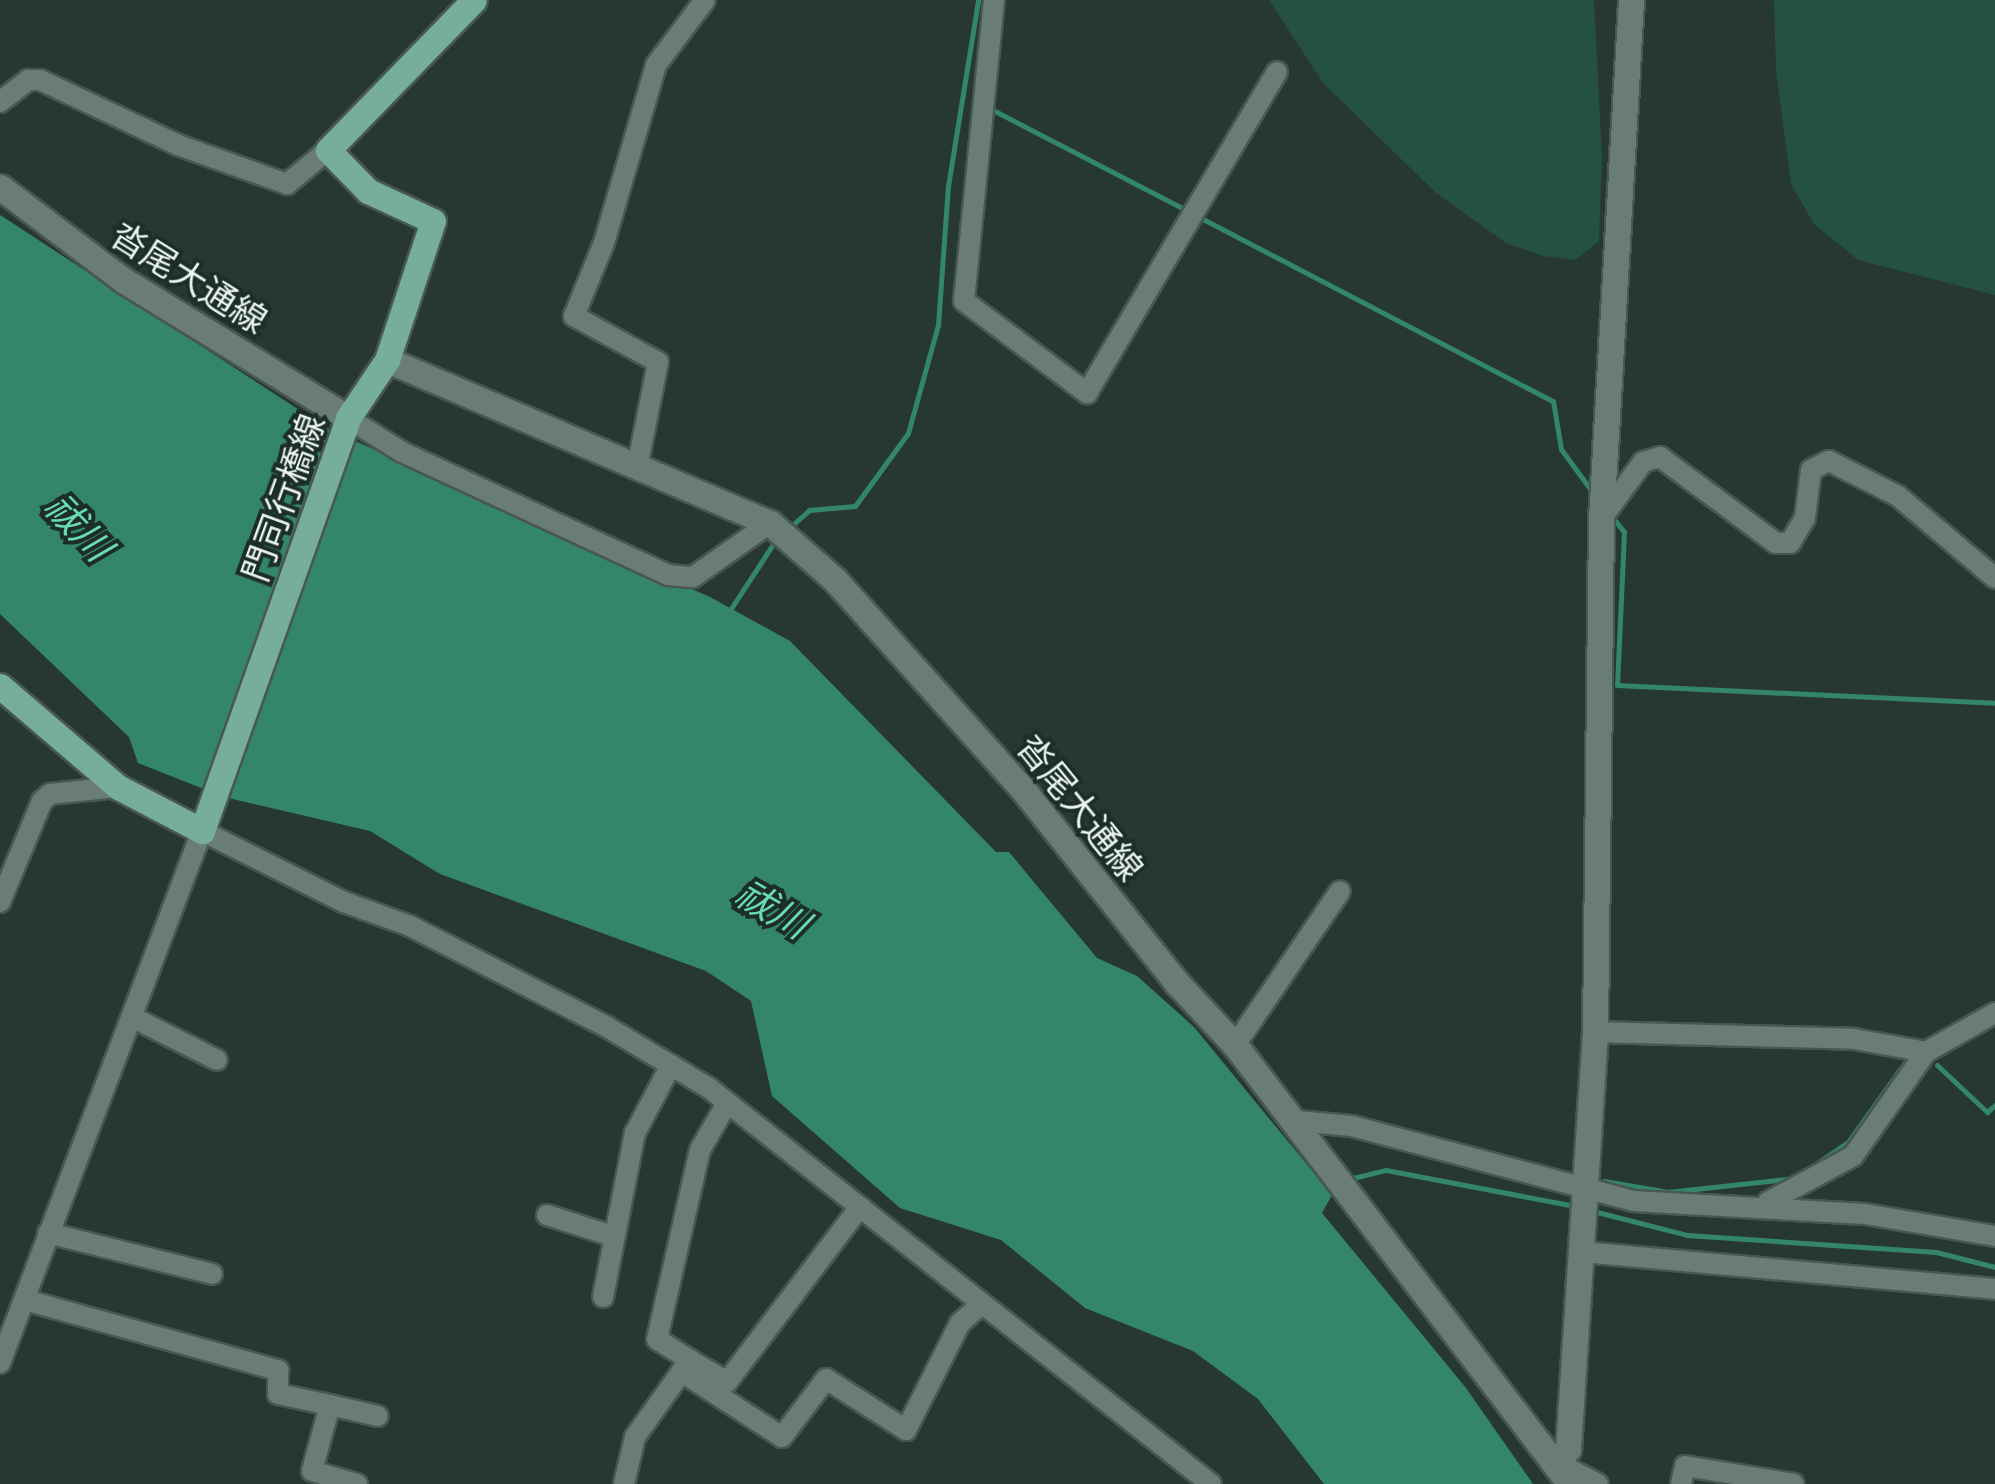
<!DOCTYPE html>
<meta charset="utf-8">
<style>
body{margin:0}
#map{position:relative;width:1995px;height:1484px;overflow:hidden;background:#273831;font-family:Jost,"Noto Sans JP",sans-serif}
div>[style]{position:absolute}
.green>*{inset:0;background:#245141}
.water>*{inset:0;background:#34866a}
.stream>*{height:5px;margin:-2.5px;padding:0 2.5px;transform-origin:2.5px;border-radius:2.5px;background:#34866a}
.roads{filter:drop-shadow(2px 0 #485751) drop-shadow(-2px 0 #485751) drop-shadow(0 2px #485751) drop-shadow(0 -2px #485751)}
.street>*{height:20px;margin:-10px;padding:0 10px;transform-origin:10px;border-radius:10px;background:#6a7d75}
.secondary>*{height:25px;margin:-12.5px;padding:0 12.5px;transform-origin:12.5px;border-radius:12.5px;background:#6a7d75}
.primary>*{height:25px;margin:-12.5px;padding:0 12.5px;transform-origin:12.5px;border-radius:12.5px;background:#77ae99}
span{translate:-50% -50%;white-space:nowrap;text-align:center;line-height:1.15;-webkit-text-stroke:8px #1d2e27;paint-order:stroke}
.street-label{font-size:35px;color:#ebf5f1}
.water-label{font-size:38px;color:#68dbb3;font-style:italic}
</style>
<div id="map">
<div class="green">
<div style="clip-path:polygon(1269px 0,1594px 0,1602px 158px,1599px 241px,1576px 260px,1543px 256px,1506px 243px,1436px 193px,1323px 83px)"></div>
<div style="clip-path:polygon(1774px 0,1995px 0,1995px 295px,1858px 260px,1814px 224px,1791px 184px,1776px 71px)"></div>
</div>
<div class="water">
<div style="clip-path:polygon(0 215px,330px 430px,710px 597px,790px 641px,996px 852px,1009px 852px,1097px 958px,1137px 976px,1194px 1027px,1332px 1195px,1322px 1213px,1466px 1388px,1533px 1484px,1324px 1484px,1258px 1399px,1193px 1351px,1085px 1308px,1001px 1240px,900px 1208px,772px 1096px,751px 1001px,706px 971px,440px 874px,370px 831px,224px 797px,138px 763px,129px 737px,0 614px)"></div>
</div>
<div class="stream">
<div style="left:991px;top:109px;width:224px;rotate:27.4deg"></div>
<div style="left:1199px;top:217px;width:399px;rotate:27.5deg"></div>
<div style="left:1553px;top:401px;width:49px;rotate:80.5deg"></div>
<div style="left:1561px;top:449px;width:51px;rotate:53.8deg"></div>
<div style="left:1610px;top:514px;width:23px;rotate:52deg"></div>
<div style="left:1624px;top:532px;width:153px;rotate:92.6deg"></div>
<div style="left:1617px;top:685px;width:378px;rotate:2.7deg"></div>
<div style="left:787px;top:530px;width:30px;rotate:-42deg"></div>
<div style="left:809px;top:510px;width:46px;rotate:-5deg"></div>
<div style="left:855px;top:506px;width:90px;rotate:-54deg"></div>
<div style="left:908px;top:433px;width:112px;rotate:-74.5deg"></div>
<div style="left:938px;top:325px;width:139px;rotate:-85.9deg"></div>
<div style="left:948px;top:186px;width:188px;rotate:-80.8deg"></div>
<div style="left:730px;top:610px;width:82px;rotate:-56.9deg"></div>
<div style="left:1937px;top:1065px;width:69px;rotate:43.2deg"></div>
<div style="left:1987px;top:1112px;width:11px;rotate:-41deg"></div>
<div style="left:1807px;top:1170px;width:50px;rotate:-34.3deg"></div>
<div style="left:1848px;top:1142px;width:103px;rotate:-54.5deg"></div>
<div style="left:1349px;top:1179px;width:38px;rotate:-14deg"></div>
<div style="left:1386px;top:1170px;width:191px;rotate:10.8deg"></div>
<div style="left:1604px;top:1181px;width:65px;rotate:9.8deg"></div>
<div style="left:1668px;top:1192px;width:127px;rotate:-6.3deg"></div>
<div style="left:1589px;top:1210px;width:101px;rotate:14.3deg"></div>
<div style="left:1687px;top:1235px;width:250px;rotate:3.9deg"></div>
<div style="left:1936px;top:1252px;width:61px;rotate:14.3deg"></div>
</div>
<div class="roads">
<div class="street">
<div style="left:994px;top:0;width:302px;rotate:95.7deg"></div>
<div style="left:964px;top:301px;width:154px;rotate:36.8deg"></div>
<div style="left:1087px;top:393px;width:373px;rotate:-59.4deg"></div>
<div style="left:0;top:102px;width:36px;rotate:-38deg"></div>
<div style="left:28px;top:80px;width:12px"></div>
<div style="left:40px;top:80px;width:153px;rotate:25.2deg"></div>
<div style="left:178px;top:145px;width:116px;rotate:19.7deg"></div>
<div style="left:287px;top:184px;width:53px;rotate:-39.7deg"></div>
<div style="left:348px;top:418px;width:64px;rotate:32.2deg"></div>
<div style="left:402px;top:452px;width:293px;rotate:24.8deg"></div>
<div style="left:668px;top:575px;width:25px;rotate:5deg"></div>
<div style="left:693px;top:577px;width:94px;rotate:-35deg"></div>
<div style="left:638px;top:463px;width:103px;rotate:-78.8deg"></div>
<div style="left:658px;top:362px;width:96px;rotate:-151.3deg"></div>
<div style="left:574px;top:316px;width:79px;rotate:-67.7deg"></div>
<div style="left:604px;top:243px;width:185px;rotate:-73.7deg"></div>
<div style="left:656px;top:65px;width:81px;rotate:-53deg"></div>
<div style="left:1601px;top:519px;width:71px;rotate:-53.6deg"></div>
<div style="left:1643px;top:462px;width:18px;rotate:-16deg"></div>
<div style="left:1660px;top:457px;width:144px;rotate:36.6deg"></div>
<div style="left:1776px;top:543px;width:14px"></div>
<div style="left:1790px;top:543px;width:29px;rotate:-59deg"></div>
<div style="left:1805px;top:518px;width:48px;rotate:-82.9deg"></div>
<div style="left:1811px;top:470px;width:20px;rotate:-27deg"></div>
<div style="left:1829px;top:461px;width:77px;rotate:26.9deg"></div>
<div style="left:1898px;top:496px;width:127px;rotate:40.2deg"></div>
<div style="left:0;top:902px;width:109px;rotate:-67.4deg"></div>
<div style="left:42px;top:801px;width:11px;rotate:-41deg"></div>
<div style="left:50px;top:794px;width:68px;rotate:-5.9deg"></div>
<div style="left:132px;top:1017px;width:95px;rotate:26.8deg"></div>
<div style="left:1595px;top:1032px;width:259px;rotate:1.5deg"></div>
<div style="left:1854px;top:1039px;width:73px;rotate:10.2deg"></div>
<div style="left:1235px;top:1045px;width:186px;rotate:-55.7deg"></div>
<div style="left:1297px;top:1121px;width:55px;rotate:5.2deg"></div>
<div style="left:1352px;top:1126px;width:291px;rotate:14.9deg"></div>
<div style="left:1633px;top:1201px;width:232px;rotate:3.2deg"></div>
<div style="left:1865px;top:1214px;width:132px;rotate:9.6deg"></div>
<div style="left:1768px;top:1202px;width:97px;rotate:-28.4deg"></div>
<div style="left:1853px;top:1156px;width:127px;rotate:-54.9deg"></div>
<div style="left:1926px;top:1052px;width:79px;rotate:-29.5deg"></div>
<div style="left:547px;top:1215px;width:71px;rotate:17.9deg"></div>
<div style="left:48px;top:1233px;width:169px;rotate:14deg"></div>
<div style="left:1582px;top:1252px;width:415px;rotate:5.1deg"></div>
<div style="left:603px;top:1297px;width:167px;rotate:-79deg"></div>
<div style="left:635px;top:1133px;width:77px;rotate:-62.1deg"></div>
<div style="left:25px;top:1300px;width:263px;rotate:15.5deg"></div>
<div style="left:278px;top:1370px;width:24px;rotate:90deg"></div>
<div style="left:278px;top:1394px;width:53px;rotate:11.9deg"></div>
<div style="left:330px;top:1405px;width:68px;rotate:105.3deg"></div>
<div style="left:312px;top:1471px;width:47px;rotate:16.1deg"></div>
<div style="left:690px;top:1360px;width:39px;rotate:-148deg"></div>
<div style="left:657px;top:1339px;width:194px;rotate:-77.2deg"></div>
<div style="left:700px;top:1150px;width:54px;rotate:-60.1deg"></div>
<div style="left:0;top:1363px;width:569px;rotate:-69.21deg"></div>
<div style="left:202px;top:831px;width:159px;rotate:26.6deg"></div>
<div style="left:344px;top:902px;width:70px;rotate:20deg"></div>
<div style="left:410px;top:926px;width:221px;rotate:27.1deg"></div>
<div style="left:607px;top:1027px;width:119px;rotate:30.9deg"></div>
<div style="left:709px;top:1088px;width:639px;rotate:38.27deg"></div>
<div style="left:682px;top:1372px;width:119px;rotate:33deg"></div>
<div style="left:782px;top:1437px;width:73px;rotate:-52.8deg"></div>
<div style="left:826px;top:1379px;width:95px;rotate:32.5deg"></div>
<div style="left:906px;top:1430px;width:120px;rotate:-63.2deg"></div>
<div style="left:960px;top:1323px;width:29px;rotate:-41deg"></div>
<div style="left:330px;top:1405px;width:49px;rotate:12.9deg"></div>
<div style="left:1556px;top:1462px;width:47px;rotate:27.6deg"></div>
<div style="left:624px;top:1484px;width:48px;rotate:-76.8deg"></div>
<div style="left:635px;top:1437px;width:95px;rotate:-54.5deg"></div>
<div style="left:690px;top:1360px;width:43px;rotate:30.7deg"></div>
<div style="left:727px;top:1382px;width:220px;rotate:-52.8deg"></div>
<div style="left:1681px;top:1484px;width:18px;rotate:-77deg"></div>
<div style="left:1685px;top:1466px;width:110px;rotate:9.4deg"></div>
</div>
<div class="secondary">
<div style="left:0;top:187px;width:154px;rotate:37.1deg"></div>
<div style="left:123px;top:280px;width:264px;rotate:31.5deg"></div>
<div style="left:387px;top:360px;width:416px;rotate:23.1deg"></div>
<div style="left:770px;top:523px;width:86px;rotate:41.2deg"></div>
<div style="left:835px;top:580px;width:285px;rotate:48.1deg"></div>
<div style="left:1025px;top:792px;width:244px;rotate:51.5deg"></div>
<div style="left:1177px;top:983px;width:85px;rotate:46.9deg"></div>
<div style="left:1235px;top:1045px;width:552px;rotate:52.65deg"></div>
<div style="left:1556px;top:1462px;width:18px;rotate:-47deg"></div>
<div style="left:1568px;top:1449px;width:418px;rotate:-86.3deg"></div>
<div style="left:1595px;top:1032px;width:513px;rotate:-89.33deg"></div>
<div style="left:1601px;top:519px;width:520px;rotate:-86.69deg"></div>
</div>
<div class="primary">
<div style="left:0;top:686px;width:155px;rotate:40.6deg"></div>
<div style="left:118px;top:787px;width:95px;rotate:27.6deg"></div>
<div style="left:202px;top:831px;width:438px;rotate:-70.5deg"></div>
<div style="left:348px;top:418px;width:70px;rotate:-56.1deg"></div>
<div style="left:387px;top:360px;width:146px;rotate:-71.7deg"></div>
<div style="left:433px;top:221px;width:72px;rotate:-155.2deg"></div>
<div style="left:368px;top:191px;width:57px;rotate:-134.3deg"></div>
<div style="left:328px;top:150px;width:209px;rotate:-45.8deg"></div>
</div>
</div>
<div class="street-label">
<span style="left:189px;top:278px;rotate:32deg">沓尾大通線</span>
<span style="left:284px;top:498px;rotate:-70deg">門司行橋線</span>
<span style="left:1080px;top:808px;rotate:51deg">沓尾大通線</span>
</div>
<div class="water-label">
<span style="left:78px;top:527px;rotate:46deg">祓川</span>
<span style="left:772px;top:909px;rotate:30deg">祓川</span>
</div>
</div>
